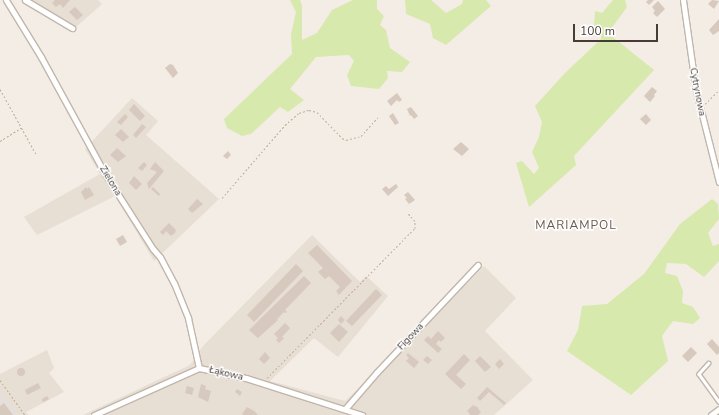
<!DOCTYPE html>
<meta charset="utf-8">
<style>
body{margin:0}
#map{position:relative;width:719px;height:415px;overflow:hidden;background:#f3ede6;font-family:"Nunito Sans",sans-serif}
div>[style]{position:absolute}
.residential>*{inset:0;background:#e7ded4}
.industrial>*{inset:0;background:#e5dfdb}
.green>*{inset:0;background:#d7e9ad}
.building>*{inset:0;background:#d8c9be}
.round{border-radius:50%}
.path>*{height:1px;margin-top:-0.5px;transform-origin:0;background:repeating-linear-gradient(90deg,#c1ac99 0 2px,transparent 0 4px)}
.roads{filter:drop-shadow(1px 0 #c2b6ab) drop-shadow(-1px 0 #c2b6ab) drop-shadow(0 1px #c2b6ab) drop-shadow(0 -1px #c2b6ab)}
.lane>*{height:2.5px;margin:-1.25px;padding:0 1.25px;transform-origin:1.25px;border-radius:1.25px;background:#fff}
.street>*{height:5px;margin:-2.5px;padding:0 2.5px;transform-origin:2.5px;border-radius:2.5px;background:#fff}
span{translate:-50% -50%;white-space:nowrap;text-align:center;line-height:1.15;-webkit-text-stroke:3px #fff;paint-order:stroke}
.street-label{font-size:10px;color:#463c35}
.quarter-label{font-size:12px;color:#69594c;letter-spacing:1px}
.scale{position:absolute;left:573px;top:24px;width:85px;height:18px;box-sizing:border-box;border:2px solid #463c35;border-top:0;padding-left:5px;font-size:12px;line-height:14px;white-space:nowrap;color:#463c35;-webkit-text-stroke:3px #fff;paint-order:stroke}
</style>
<div id="map">
<div class="residential">
<div style="clip-path:polygon(20px 0,98px 0,102px 4px,76px 27px)"></div>
<div style="clip-path:polygon(132px 98px,158px 121px,146px 135px,219px 199px,154px 261px,115px 196px,37px 235px,24px 217px,100px 174px,85px 149px)"></div>
<div style="clip-path:polygon(312px 235px,360px 282px,366px 276px,388px 296px,338px 357px,314px 338px,270px 381px,345px 401px,415px 337px,484px 266px,516px 298px,485px 331px,533px 380px,494px 415px,83px 415px,190px 365px,203px 346px)"></div>
<div style="clip-path:polygon(47px 350px,54px 368px,49px 373px,64px 392px,26px 412px,28px 415px,0 415px,0 374px)"></div>
</div>
<div class="industrial">
<div style="clip-path:polygon(0 391px,18px 415px,0 415px)"></div>
</div>
<div class="green">
<div style="clip-path:polygon(290px 0,300px 0,302px 5px,302px 40px,317px 33px,332px 10px,353px 0,377px 0,377px 9px,384px 16px,380px 25px,386px 30px,390px 48px,410px 62px,402px 72px,387px 71px,388px 78px,379px 89px,351px 86px,347px 75px,354px 61px,349px 55px,316px 57px,290px 89px,304px 100px,288px 112px,280px 107px,251px 134px,242px 136px,227px 128px,224px 119px,292px 54px,291px 34px,296px 12px)"></div>
<div style="clip-path:polygon(405px 0,431px 0,446px 13px,462px 4px,463px 0,486px 0,491px 6px,446px 45px,433px 38px,430px 24px,406px 14px)"></div>
<div style="clip-path:polygon(613px 0,625px 0,627px 7px,608px 33px,654px 70px,574px 156px,576px 165px,529px 207px,516px 163px,522px 161px,534px 174px,539px 168px,532px 152px,539px 137px,542px 122px,535px 106px,565px 73px,601px 39px,602px 29px,594px 26px,595px 11px,602px 13px)"></div>
<div style="clip-path:polygon(712px 199px,718px 204px,719px 219px,708px 233px,713px 246px,719px 244px,719px 261px,704px 277px,686px 264px,667px 263px,665px 273px,677px 276px,683px 291px,682px 303px,693px 307px,700px 318px,693px 324px,673px 321px,662px 336px,668px 361px,631px 395px,567px 351px,578px 330px,582px 306px,607px 304px,644px 274px,680px 224px)"></div>
</div>
<div class="building">
<div style="clip-path:polygon(55px 0,70px 0,63px 8px,60px 4px,56px 7px,52px 3px)"></div>
<div style="clip-path:polygon(648px 0,654px 0,649px 5px,646px 2px)"></div>
<div style="clip-path:polygon(712px 0,719px 1px,714px 9px,708px 4px)"></div>
<div style="clip-path:polygon(658px 1px,665px 9px,657px 17px,653px 13px,655px 11px,652px 7px)"></div>
<div style="clip-path:polygon(75px 7px,83px 15px,77px 20px,69px 12px)"></div>
<div style="clip-path:polygon(719px 19px,719px 31px,713px 35px,709px 30px)"></div>
<div style="clip-path:polygon(170px 64px,173px 65px,178px 73px,173px 78px,165px 68px)"></div>
<div style="clip-path:polygon(652px 87px,657px 91px,654px 95px,655px 96px,650px 102px,644px 96px)"></div>
<div style="clip-path:polygon(397px 93px,402px 100px,399px 102px,397px 100px,391px 106px,387px 101px)"></div>
<div style="clip-path:polygon(134px 104px,145px 116px,140px 121px,129px 110px)"></div>
<div style="clip-path:polygon(411px 107px,418px 116px,414px 119px,411px 115px,410px 116px,407px 109px)"></div>
<div style="clip-path:polygon(393px 113px,399px 123px,395px 125px,389px 116px)"></div>
<div style="clip-path:polygon(125px 114px,128px 117px,121px 125px,117px 122px)"></div>
<div style="clip-path:polygon(646px 114px,651px 120px,646px 125px,640px 119px)"></div>
<div style="clip-path:polygon(142px 124px,146px 127px,136px 138px,133px 135px)"></div>
<div style="clip-path:polygon(121px 129px,129px 137px,123px 142px,115px 135px)"></div>
<div style="clip-path:polygon(461px 142px,469px 149px,462px 156px,453px 149px)"></div>
<div style="clip-path:polygon(117px 148px,126px 156px,118px 162px,110px 155px)"></div>
<div style="clip-path:polygon(228px 151px,231px 155px,227px 159px,223px 156px)"></div>
<div style="clip-path:polygon(144px 162px,147px 165px,142px 171px,138px 168px)"></div>
<div style="clip-path:polygon(155px 162px,164px 171px,149px 189px,147px 183px,157px 172px,150px 169px)"></div>
<div style="clip-path:polygon(134px 176px,142px 184px,136px 190px,129px 183px)"></div>
<div style="clip-path:polygon(396px 184px,398px 187px,388px 196px,382px 189px,386px 186px,389px 189px)"></div>
<div style="clip-path:polygon(86px 187px,87px 189px,89px 187px,94px 195px,85px 200px,81px 192px)"></div>
<div style="clip-path:polygon(153px 187px,160px 194px,159px 196px,151px 189px)"></div>
<div style="clip-path:polygon(408px 192px,415px 200px,409px 204px,405px 199px,407px 198px,404px 195px)"></div>
<div style="clip-path:polygon(197px 199px,203px 204px,192px 213px,188px 209px)"></div>
<div style="clip-path:polygon(169px 223px,176px 230px,175px 233px,171px 236px,166px 231px,163px 235px,160px 232px)"></div>
<div style="clip-path:polygon(123px 235px,127px 242px,120px 246px,116px 239px)"></div>
<div style="clip-path:polygon(317px 245px,352px 281px,339px 295px,336px 291px,340px 287px,329px 276px,325px 279px,318px 272px,323px 268px,308px 253px)"></div>
<div style="clip-path:polygon(296px 264px,303px 271px,254px 322px,247px 315px)"></div>
<div style="clip-path:polygon(304px 276px,311px 283px,285px 310px,287px 312px,285px 313px,284px 312px,277px 319px,278px 320px,258px 338px,249px 330px)"></div>
<div style="clip-path:polygon(376px 289px,382px 295px,352px 326px,346px 321px)"></div>
<div style="clip-path:polygon(341px 316px,345px 320px,341px 324px,338px 320px)"></div>
<div style="clip-path:polygon(285px 323px,290px 328px,282px 337px,284px 338px,279px 343px,276px 340px,278px 338px,274px 334px)"></div>
<div style="clip-path:polygon(339px 324px,348px 332px,339px 342px,330px 333px)"></div>
<div style="clip-path:polygon(438px 331px,445px 338px,441px 342px,439px 340px,436px 344px,442px 349px,438px 353px,424px 340px,428px 336px,431px 339px)"></div>
<div style="clip-path:polygon(712px 339px,719px 347px,719px 353px,717px 355px,707px 344px)"></div>
<div style="clip-path:polygon(691px 347px,697px 353px,688px 362px,682px 356px)"></div>
<div style="clip-path:polygon(265px 352px,270px 358px,264px 364px,259px 359px)"></div>
<div style="clip-path:polygon(408px 353px,419px 362px,414px 368px,406px 361px,409px 358px,406px 355px)"></div>
<div style="clip-path:polygon(464px 354px,470px 360px,456px 375px,466px 384px,461px 389px,445px 374px)"></div>
<div style="clip-path:polygon(427px 356px,432px 360px,428px 364px,423px 360px)"></div>
<div style="clip-path:polygon(480px 356px,491px 367px,485px 372px,475px 361px)"></div>
<div style="clip-path:polygon(500px 359px,504px 364px,499px 369px,495px 364px)"></div>
<div class="round" style="left:17px;top:368px;width:8px;height:8px"></div>
<div style="clip-path:polygon(38px 383px,41px 388px,27px 395px,25px 390px)"></div>
<div style="clip-path:polygon(201px 384px,206px 386px,205px 389px,211px 391px,208px 402px,198px 397px)"></div>
<div style="clip-path:polygon(187px 386px,194px 388px,192px 395px,185px 393px)"></div>
<div style="clip-path:polygon(487px 387px,506px 403px,504px 405px,489px 392px,480px 401px,477px 398px)"></div>
<div style="clip-path:polygon(237px 389px,242px 392px,240px 396px,235px 392px)"></div>
<div style="clip-path:polygon(47px 396px,49px 399px,43px 402px,42px 399px)"></div>
<div style="clip-path:polygon(4px 403px,13px 415px,0 415px,0 406px)"></div>
<div style="clip-path:polygon(473px 405px,479px 408px,478px 409px,481px 412px,478px 415px,469px 415px,470px 414px,467px 411px)"></div>
<div style="clip-path:polygon(247px 407px,254px 411px,258px 415px,243px 415px,242px 414px)"></div>
</div>
<div class="path">
<div style="left:0;top:89px;width:74px;rotate:61deg"></div>
<div style="left:705px;top:104px;width:20px;rotate:-45deg"></div>
<div style="left:0;top:141px;width:25px;rotate:-32deg"></div>
<div style="left:222px;top:198px;width:96px;rotate:-49.2deg"></div>
<div style="left:285px;top:125px;width:18px;rotate:-41deg"></div>
<div style="left:299px;top:113px;width:10px;rotate:-17deg"></div>
<div style="left:309px;top:110px;width:8px;rotate:14deg"></div>
<div style="left:317px;top:112px;width:36px;rotate:46deg"></div>
<div style="left:342px;top:138px;width:4px;rotate:27deg"></div>
<div style="left:346px;top:140px;width:16px;rotate:-15deg"></div>
<div style="left:361px;top:136px;width:25px;rotate:-48deg"></div>
<div style="left:267px;top:378px;width:211px;rotate:-45.4deg"></div>
<div style="left:415px;top:228px;width:7px;rotate:-90deg"></div>
<div style="left:415px;top:221px;width:12px;rotate:-132deg"></div>
<div style="left:0;top:380px;width:43px;rotate:54.5deg"></div>
</div>
<div class="roads">
<div class="lane">
<div style="left:709px;top:363px;width:15px;rotate:132deg"></div>
<div style="left:699px;top:374px;width:34px;rotate:54deg"></div>
</div>
<div class="street">
<div style="left:6px;top:0;width:67px;rotate:58.4deg"></div>
<div style="left:41px;top:57px;width:133px;rotate:61.3deg"></div>
<div style="left:105px;top:174px;width:89px;rotate:57.4deg"></div>
<div style="left:153px;top:249px;width:11px;rotate:49deg"></div>
<div style="left:160px;top:257px;width:30px;rotate:62deg"></div>
<div style="left:174px;top:283px;width:38px;rotate:68deg"></div>
<div style="left:188px;top:318px;width:51px;rotate:77.6deg"></div>
<div style="left:25px;top:0;width:55px;rotate:30.8deg"></div>
<div style="left:683px;top:0;width:92px;rotate:81.9deg"></div>
<div style="left:696px;top:91px;width:94px;rotate:75.8deg"></div>
<div style="left:345px;top:409px;width:49px;rotate:-49.1deg"></div>
<div style="left:377px;top:372px;width:147px;rotate:-46.7deg"></div>
<div style="left:94px;top:415px;width:115px;rotate:-24.1deg"></div>
<div style="left:199px;top:368px;width:48px;rotate:12deg"></div>
<div style="left:246px;top:378px;width:122px;rotate:17.7deg"></div>
<div style="left:711px;top:415px;width:10px;rotate:-37deg"></div>
</div>
</div>
<div class="street-label">
<span style="left:697px;top:92px;rotate:79deg">Cytrynowa</span>
<span style="left:110px;top:181px;rotate:59deg">Zielona</span>
<span style="left:411px;top:337px;rotate:-47deg">Figowa</span>
<span style="left:226px;top:374px;rotate:13deg">Łąkowa</span>
</div>
<div class="quarter-label">
<span style="left:576px;top:226px">MARIAMPOL</span>
</div>
<div class="scale">100 m</div>
</div>
